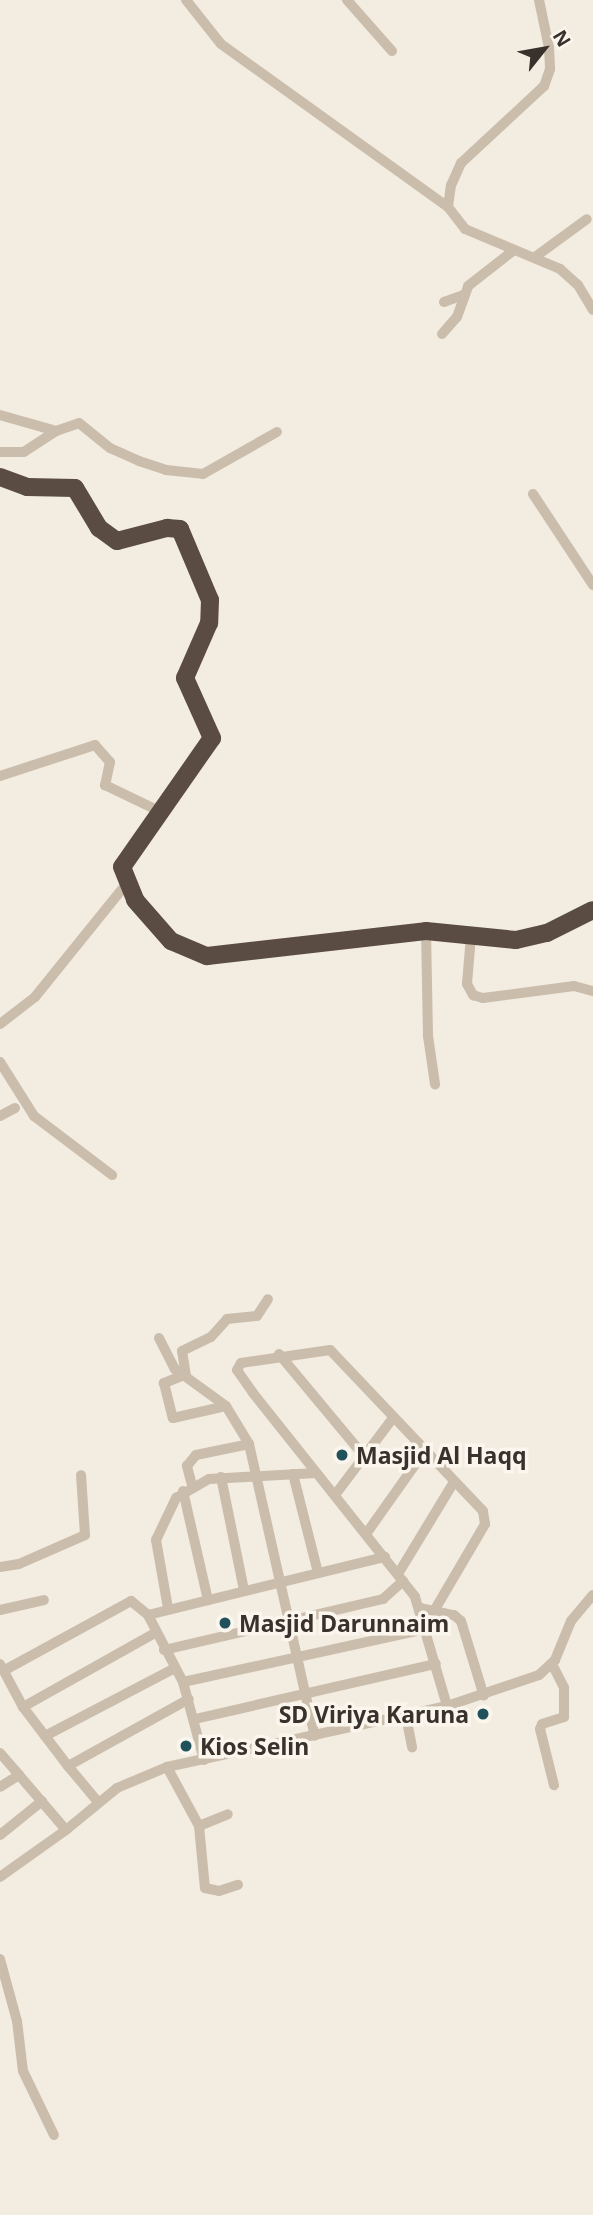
<!DOCTYPE html>
<style>
body{margin:0}
#map{position:relative;width:593px;height:2215px;overflow:hidden;background:#f3ece0;font-family:"Noto Sans",sans-serif}
div>[style]{position:absolute}
.street>*{height:10px;margin:-5px;padding:0 5px;transform-origin:5px;border-radius:5px;background:#cbbdac}
.highway>*{height:18px;margin:-9px;padding:0 9px;transform-origin:9px;border-radius:9px;background:#5a4c42}
.dots>*{width:19px;height:19px;translate:-50% -50%;box-sizing:border-box;border:4px solid #faf5ed;border-radius:50%}
span{translate:-50% -50%;white-space:nowrap;text-align:center;line-height:1.15;-webkit-text-stroke:7px #faf5ed;paint-order:stroke}
.poi-label{font-size:23px;color:#39312b;font-weight:700}
.left{translate:0 -50%;text-align:left}
.right{translate:-100% -50%;text-align:right}
.north{position:absolute;left:509px;top:14px;width:70px;height:70px;-webkit-text-stroke:5px #faf5ed;paint-order:stroke;rotate:59deg;font-size:19px;font-weight:700;line-height:28px;text-align:center;color:#39312b}
.north::after{content:'';display:block;margin:auto;width:24px;height:32px;background:#39312b;clip-path:polygon(50% 0,100% 100%,50% 72%,0 100%)}
</style>
<div id="map">
<div class="street">
<div style="left:186px;top:0;width:56px;rotate:51.5deg"></div>
<div style="left:221px;top:44px;width:279px;rotate:35.7deg"></div>
<div style="left:347px;top:0;width:68px;rotate:48.6deg"></div>
<div style="left:539px;top:0;width:49px;rotate:78.2deg"></div>
<div style="left:549px;top:48px;width:21px;rotate:87deg"></div>
<div style="left:550px;top:69px;width:18px;rotate:109deg"></div>
<div style="left:544px;top:86px;width:113px;rotate:137.1deg"></div>
<div style="left:461px;top:163px;width:24px;rotate:114deg"></div>
<div style="left:451px;top:185px;width:22px;rotate:98deg"></div>
<div style="left:448px;top:207px;width:28px;rotate:52deg"></div>
<div style="left:465px;top:229px;width:103px;rotate:22.8deg"></div>
<div style="left:560px;top:269px;width:24px;rotate:42deg"></div>
<div style="left:578px;top:285px;width:29px;rotate:59deg"></div>
<div style="left:535px;top:257px;width:64px;rotate:-36.2deg"></div>
<div style="left:444px;top:302px;width:20px;rotate:-20deg"></div>
<div style="left:442px;top:334px;width:23px;rotate:-49deg"></div>
<div style="left:457px;top:317px;width:33px;rotate:-70deg"></div>
<div style="left:468px;top:286px;width:58px;rotate:-38deg"></div>
<div style="left:0;top:415px;width:58px;rotate:15.9deg"></div>
<div style="left:56px;top:431px;width:38px;rotate:147deg"></div>
<div style="left:24px;top:452px;width:24px;rotate:180deg"></div>
<div style="left:56px;top:431px;width:24px;rotate:-19deg"></div>
<div style="left:79px;top:423px;width:40px;rotate:39deg"></div>
<div style="left:110px;top:448px;width:32px;rotate:24deg"></div>
<div style="left:139px;top:461px;width:28px;rotate:18deg"></div>
<div style="left:166px;top:470px;width:37px;rotate:6deg"></div>
<div style="left:203px;top:474px;width:85px;rotate:-29.6deg"></div>
<div style="left:533px;top:494px;width:109px;rotate:56.6deg"></div>
<div style="left:0;top:776px;width:100px;rotate:-18.1deg"></div>
<div style="left:95px;top:745px;width:23px;rotate:49deg"></div>
<div style="left:110px;top:762px;width:24px;rotate:102deg"></div>
<div style="left:105px;top:785px;width:60px;rotate:25.7deg"></div>
<div style="left:426px;top:931px;width:105px;rotate:88.9deg"></div>
<div style="left:428px;top:1036px;width:49px;rotate:81.7deg"></div>
<div style="left:471px;top:936px;width:48px;rotate:94.8deg"></div>
<div style="left:467px;top:984px;width:13px;rotate:61deg"></div>
<div style="left:473px;top:995px;width:10px;rotate:17deg"></div>
<div style="left:483px;top:998px;width:92px;rotate:-7.5deg"></div>
<div style="left:574px;top:986px;width:20px;rotate:15deg"></div>
<div style="left:0;top:1024px;width:44px;rotate:-37.6deg"></div>
<div style="left:35px;top:997px;width:146px;rotate:-51.1deg"></div>
<div style="left:0;top:1062px;width:64px;rotate:57.8deg"></div>
<div style="left:34px;top:1116px;width:98px;rotate:37.1deg"></div>
<div style="left:0;top:1116px;width:17px;rotate:-28deg"></div>
<div style="left:159px;top:1338px;width:35px;rotate:63deg"></div>
<div style="left:175px;top:1369px;width:63px;rotate:36deg"></div>
<div style="left:226px;top:1406px;width:44px;rotate:58.8deg"></div>
<div style="left:249px;top:1444px;width:299px;rotate:77.3deg"></div>
<div style="left:279px;top:1354px;width:133px;rotate:50.2deg"></div>
<div style="left:184px;top:1375px;width:22px;rotate:158deg"></div>
<div style="left:164px;top:1383px;width:36px;rotate:76deg"></div>
<div style="left:173px;top:1418px;width:54px;rotate:-12.8deg"></div>
<div style="left:186px;top:1376px;width:25px;rotate:-99deg"></div>
<div style="left:182px;top:1351px;width:32px;rotate:-26deg"></div>
<div style="left:211px;top:1337px;width:24px;rotate:-48deg"></div>
<div style="left:227px;top:1319px;width:30px;rotate:-6deg"></div>
<div style="left:257px;top:1316px;width:20px;rotate:-57deg"></div>
<div style="left:293px;top:1474px;width:102px;rotate:75.8deg"></div>
<div style="left:221px;top:1477px;width:115px;rotate:78.5deg"></div>
<div style="left:192px;top:1485px;width:20px;rotate:-105deg"></div>
<div style="left:187px;top:1466px;width:14px;rotate:-51deg"></div>
<div style="left:196px;top:1455px;width:54px;rotate:-11.7deg"></div>
<div style="left:183px;top:1491px;width:112px;rotate:77.1deg"></div>
<div style="left:335px;top:1495px;width:96px;rotate:-53deg"></div>
<div style="left:366px;top:1534px;width:100px;rotate:-54.7deg"></div>
<div style="left:0;top:1567px;width:19px;rotate:-9deg"></div>
<div style="left:19px;top:1564px;width:72px;rotate:-23.7deg"></div>
<div style="left:85px;top:1535px;width:60px;rotate:-93.8deg"></div>
<div style="left:398px;top:1574px;width:108px;rotate:-58.7deg"></div>
<div style="left:168px;top:1608px;width:69px;rotate:-100deg"></div>
<div style="left:156px;top:1540px;width:47px;rotate:-64.5deg"></div>
<div style="left:176px;top:1498px;width:38px;rotate:-30deg"></div>
<div style="left:209px;top:1479px;width:107px;rotate:-3.2deg"></div>
<div style="left:420px;top:1608px;width:35px;rotate:12deg"></div>
<div style="left:454px;top:1615px;width:9px;rotate:41deg"></div>
<div style="left:461px;top:1621px;width:78px;rotate:73deg"></div>
<div style="left:0;top:1610px;width:45px;rotate:-12.8deg"></div>
<div style="left:434px;top:1611px;width:101px;rotate:-59.6deg"></div>
<div style="left:485px;top:1524px;width:13px;rotate:-99deg"></div>
<div style="left:483px;top:1511px;width:222px;rotate:-133.5deg"></div>
<div style="left:330px;top:1350px;width:90px;rotate:171.7deg"></div>
<div style="left:241px;top:1363px;width:8px;rotate:120deg"></div>
<div style="left:237px;top:1370px;width:28px;rotate:55deg"></div>
<div style="left:253px;top:1393px;width:260px;rotate:51.5deg"></div>
<div style="left:415px;top:1597px;width:114px;rotate:73.6deg"></div>
<div style="left:164px;top:1650px;width:225px;rotate:-13.1deg"></div>
<div style="left:383px;top:1599px;width:27px;rotate:-42deg"></div>
<div style="left:0;top:1664px;width:49px;rotate:61.9deg"></div>
<div style="left:23px;top:1707px;width:74px;rotate:52.7deg"></div>
<div style="left:68px;top:1766px;width:138px;rotate:-29deg"></div>
<div style="left:552px;top:1664px;width:27px;rotate:63deg"></div>
<div style="left:564px;top:1688px;width:29px;rotate:90deg"></div>
<div style="left:564px;top:1717px;width:23px;rotate:162deg"></div>
<div style="left:542px;top:1724px;width:5px;rotate:112deg"></div>
<div style="left:540px;top:1729px;width:58px;rotate:76deg"></div>
<div style="left:5px;top:1670px;width:144px;rotate:-28.7deg"></div>
<div style="left:131px;top:1601px;width:22px;rotate:39deg"></div>
<div style="left:183px;top:1682px;width:249px;rotate:-12.3deg"></div>
<div style="left:23px;top:1707px;width:151px;rotate:-29.3deg"></div>
<div style="left:406px;top:1716px;width:32px;rotate:79deg"></div>
<div style="left:195px;top:1719px;width:247px;rotate:-12.9deg"></div>
<div style="left:45px;top:1736px;width:147px;rotate:-27.6deg"></div>
<div style="left:0;top:1753px;width:29px;rotate:49deg"></div>
<div style="left:19px;top:1775px;width:22px;rotate:148deg"></div>
<div style="left:204px;top:1760px;width:81px;rotate:-105.1deg"></div>
<div style="left:183px;top:1682px;width:76px;rotate:-117.6deg"></div>
<div style="left:148px;top:1615px;width:244px;rotate:-13.8deg"></div>
<div style="left:68px;top:1766px;width:47px;rotate:50.2deg"></div>
<div style="left:167px;top:1767px;width:67px;rotate:61.5deg"></div>
<div style="left:199px;top:1826px;width:31px;rotate:-22deg"></div>
<div style="left:19px;top:1775px;width:72px;rotate:49.5deg"></div>
<div style="left:66px;top:1830px;width:66px;rotate:-39.5deg"></div>
<div style="left:117px;top:1788px;width:54px;rotate:-22.8deg"></div>
<div style="left:167px;top:1767px;width:287px;rotate:-12.3deg"></div>
<div style="left:447px;top:1706px;width:97px;rotate:-18.6deg"></div>
<div style="left:539px;top:1675px;width:22px;rotate:-43deg"></div>
<div style="left:555px;top:1660px;width:42px;rotate:-67.7deg"></div>
<div style="left:571px;top:1621px;width:34px;rotate:-50deg"></div>
<div style="left:199px;top:1826px;width:62px;rotate:84.5deg"></div>
<div style="left:205px;top:1888px;width:14px;rotate:12deg"></div>
<div style="left:219px;top:1891px;width:20px;rotate:-18deg"></div>
<div style="left:0;top:1835px;width:54px;rotate:-39deg"></div>
<div style="left:0;top:1877px;width:81px;rotate:-35.5deg"></div>
<div style="left:0;top:1959px;width:64px;rotate:74.7deg"></div>
<div style="left:17px;top:2021px;width:50px;rotate:83.2deg"></div>
<div style="left:23px;top:2071px;width:71px;rotate:64.2deg"></div>
</div>
<div class="highway">
<div style="left:0;top:477px;width:29px;rotate:20deg"></div>
<div style="left:27px;top:487px;width:48px;rotate:1.2deg"></div>
<div style="left:75px;top:488px;width:47px;rotate:59deg"></div>
<div style="left:99px;top:528px;width:22px;rotate:36deg"></div>
<div style="left:117px;top:541px;width:52px;rotate:-14.6deg"></div>
<div style="left:167px;top:528px;width:13px;rotate:4deg"></div>
<div style="left:180px;top:529px;width:77px;rotate:67.1deg"></div>
<div style="left:210px;top:600px;width:23px;rotate:92deg"></div>
<div style="left:209px;top:623px;width:60px;rotate:113.6deg"></div>
<div style="left:185px;top:678px;width:66px;rotate:65.8deg"></div>
<div style="left:212px;top:738px;width:157px;rotate:124.9deg"></div>
<div style="left:122px;top:867px;width:35px;rotate:68deg"></div>
<div style="left:135px;top:900px;width:55px;rotate:48.7deg"></div>
<div style="left:171px;top:941px;width:39px;rotate:23deg"></div>
<div style="left:207px;top:956px;width:220px;rotate:-6.5deg"></div>
<div style="left:426px;top:931px;width:90px;rotate:5.7deg"></div>
<div style="left:516px;top:940px;width:32px;rotate:-13deg"></div>
<div style="left:547px;top:933px;width:51px;rotate:-26.6deg"></div>
</div>
<div class="dots">
<div style="left:342px;top:1455px;background:#21515a"></div>
<div style="left:225px;top:1623px;background:#21515a"></div>
<div style="left:483px;top:1714px;background:#21515a"></div>
<div style="left:186px;top:1746px;background:#21515a"></div>
</div>
<div class="poi-label">
<span class="left" style="left:356px;top:1455px">Masjid Al Haqq</span>
<span class="left" style="left:239px;top:1623px">Masjid Darunnaim</span>
<span class="right" style="left:469px;top:1714px">SD Viriya Karuna</span>
<span class="left" style="left:200px;top:1746px">Kios Selin</span>
</div>
<div class="north">N</div>
</div>
